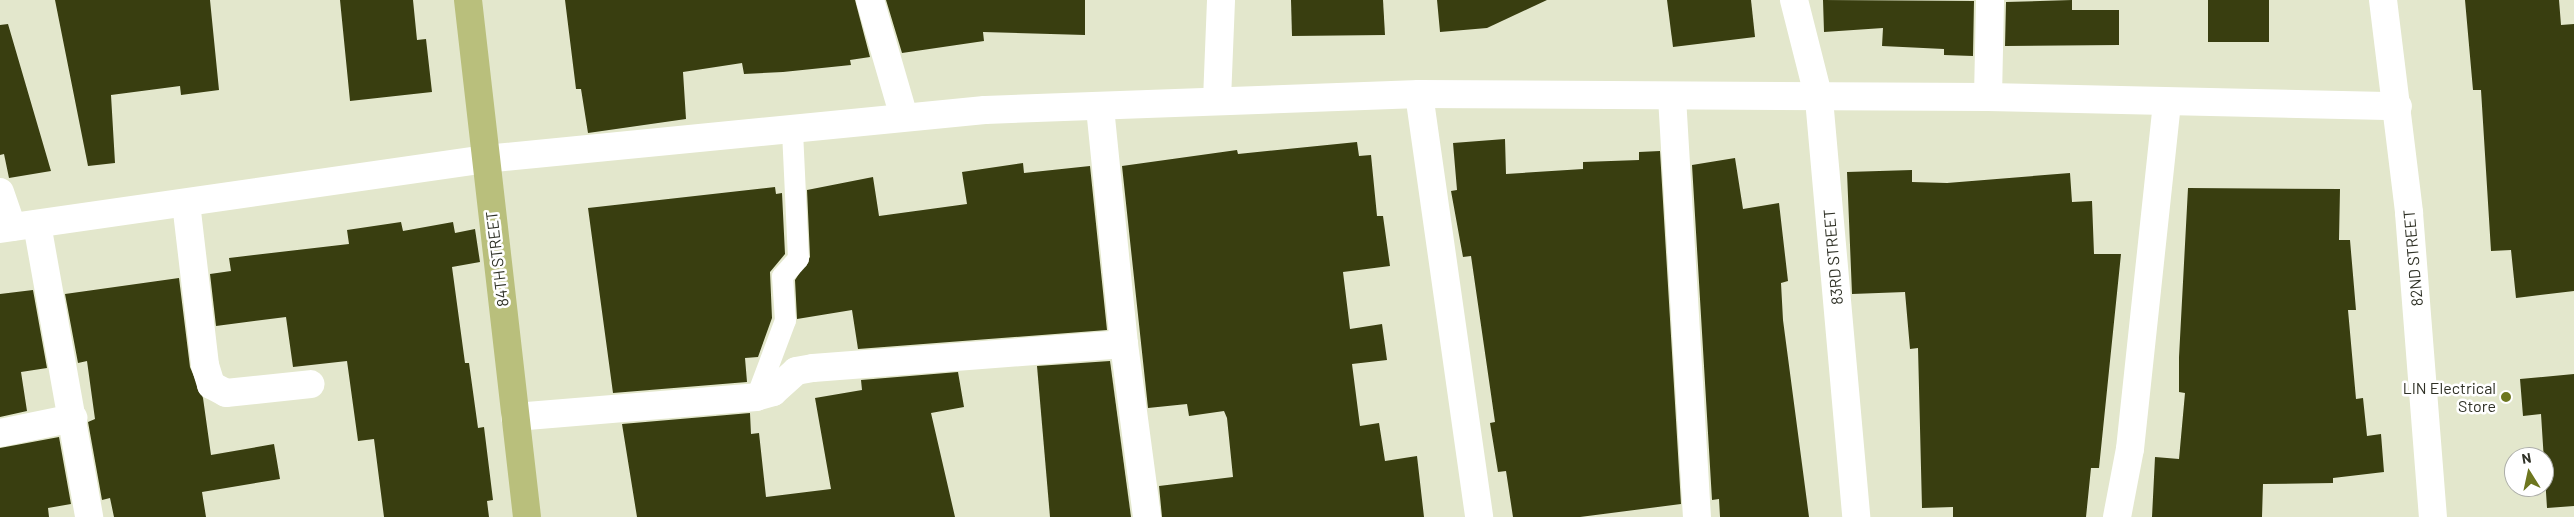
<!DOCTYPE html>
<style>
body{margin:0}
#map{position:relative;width:2574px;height:517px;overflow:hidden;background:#e3e7cc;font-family:Barlow,sans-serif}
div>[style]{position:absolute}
.building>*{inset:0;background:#393e10}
.lane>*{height:21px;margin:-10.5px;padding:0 10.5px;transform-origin:10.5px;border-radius:10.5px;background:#fff}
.street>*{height:28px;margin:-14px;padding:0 14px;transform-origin:14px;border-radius:14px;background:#fff}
.primary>*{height:28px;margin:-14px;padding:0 14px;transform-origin:14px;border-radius:14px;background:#b9bf7c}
.dots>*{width:14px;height:14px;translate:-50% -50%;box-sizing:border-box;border:2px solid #fff;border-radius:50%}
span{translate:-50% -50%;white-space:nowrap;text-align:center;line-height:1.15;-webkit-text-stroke:5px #fff;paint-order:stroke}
.street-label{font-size:16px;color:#2f3126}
.poi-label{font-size:16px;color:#2f3126}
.right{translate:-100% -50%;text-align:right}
.north{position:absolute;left:2504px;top:447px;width:50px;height:50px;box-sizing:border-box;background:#fff;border:1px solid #acada8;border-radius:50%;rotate:350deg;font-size:14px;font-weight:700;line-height:20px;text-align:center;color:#2f3126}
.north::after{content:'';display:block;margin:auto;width:18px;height:22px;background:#6d761f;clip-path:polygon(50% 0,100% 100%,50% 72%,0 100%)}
</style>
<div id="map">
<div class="building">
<div style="clip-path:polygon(55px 0,210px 0,219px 90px,181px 95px,180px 86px,111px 95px,115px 163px,88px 166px)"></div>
<div style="clip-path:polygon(340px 0,413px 0,417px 40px,426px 39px,432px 92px,350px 101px)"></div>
<div style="clip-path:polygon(565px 0,855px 0,870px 57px,850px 60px,851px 65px,783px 72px,744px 74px,742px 63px,683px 72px,686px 119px,588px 133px,581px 89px,576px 89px)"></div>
<div style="clip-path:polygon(886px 0,1085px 0,1085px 35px,983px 32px,984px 41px,902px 53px)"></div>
<div style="clip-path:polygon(1291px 0,1383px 0,1385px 35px,1292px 36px)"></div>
<div style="clip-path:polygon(1437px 0,1547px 0,1487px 28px,1440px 32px)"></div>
<div style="clip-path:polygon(1667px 0,1751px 0,1755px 37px,1673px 47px)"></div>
<div style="clip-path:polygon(1823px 0,1974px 1px,1973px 56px,1944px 55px,1944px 49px,1882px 46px,1883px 28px,1824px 32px)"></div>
<div style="clip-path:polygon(2072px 0,2072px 10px,2119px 10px,2119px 45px,2005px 46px,2006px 2px)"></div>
<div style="clip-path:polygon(2208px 0,2269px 0,2269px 42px,2208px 42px)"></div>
<div style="clip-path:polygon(2465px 0,2559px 0,2561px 25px,2574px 24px,2574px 291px,2516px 298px,2511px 250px,2491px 251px,2481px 90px,2473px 90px)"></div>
<div style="clip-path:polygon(8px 24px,51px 171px,9px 178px,4px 154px,0 155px,0 25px)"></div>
<div style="clip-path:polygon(1505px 139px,1506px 174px,1583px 169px,1583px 162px,1639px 160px,1639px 152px,1660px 151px,1681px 504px,1580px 517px,1513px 517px,1506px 471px,1498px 472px,1490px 423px,1495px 422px,1471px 256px,1463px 257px,1451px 191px,1457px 190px,1453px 143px)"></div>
<div style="clip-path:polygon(1357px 142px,1359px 156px,1371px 155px,1377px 216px,1383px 216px,1390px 266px,1343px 272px,1350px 329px,1382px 324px,1387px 360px,1352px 364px,1360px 426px,1379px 423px,1385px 461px,1417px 456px,1424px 517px,1162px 517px,1159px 486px,1233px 477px,1227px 418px,1224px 411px,1189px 416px,1187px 404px,1148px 408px,1122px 166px,1237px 150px,1238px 154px)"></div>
<div style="clip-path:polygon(1735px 158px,1743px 209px,1779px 203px,1788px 281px,1781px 283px,1783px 320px,1809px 517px,1720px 517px,1719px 499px,1712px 500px,1692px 165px)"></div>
<div style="clip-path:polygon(1023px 163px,1024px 173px,1090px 166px,1107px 330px,858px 349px,852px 310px,797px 319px,795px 280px,810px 257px,807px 190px,873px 177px,879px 216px,967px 204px,962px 172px)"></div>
<div style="clip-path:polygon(1912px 170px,1912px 182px,1947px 183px,2070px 173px,2072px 202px,2092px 201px,2094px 254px,2121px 254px,2099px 468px,2091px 468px,2086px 517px,1953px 517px,1953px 507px,1922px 508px,1918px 348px,1910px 349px,1905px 292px,1852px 294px,1847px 172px)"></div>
<div style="clip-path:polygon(775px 187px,776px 194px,782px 193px,785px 254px,770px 272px,772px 318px,758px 357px,745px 358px,747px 382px,613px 393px,588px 208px)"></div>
<div style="clip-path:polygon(2188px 188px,2340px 189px,2339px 240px,2350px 240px,2356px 310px,2348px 310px,2356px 399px,2363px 398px,2367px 436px,2381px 434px,2384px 472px,2333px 478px,2333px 483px,2263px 484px,2262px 517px,2152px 517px,2155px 457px,2179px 459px,2185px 393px,2179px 392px,2179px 357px)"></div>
<div style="clip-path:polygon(401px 222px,403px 231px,453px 222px,455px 233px,475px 229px,480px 262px,452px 267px,465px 363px,469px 363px,478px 428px,484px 427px,493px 500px,487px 501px,489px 517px,384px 517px,374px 439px,358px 441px,347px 361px,293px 367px,286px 317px,216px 326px,210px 274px,231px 271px,229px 258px,349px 244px,347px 230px)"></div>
<div style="clip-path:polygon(179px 278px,190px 367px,203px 398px,211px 455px,274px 444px,280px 479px,202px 492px,206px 517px,114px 517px,110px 498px,102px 500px,88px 422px,95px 419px,87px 361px,78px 363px,65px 294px)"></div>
<div style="clip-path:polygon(33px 290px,47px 368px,21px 372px,27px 411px,0 417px,0 294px)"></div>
<div style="clip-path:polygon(1110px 361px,1131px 517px,1050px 517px,1037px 366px)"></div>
<div style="clip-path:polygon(958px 372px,964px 407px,931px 413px,955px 517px,637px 517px,622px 424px,750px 413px,751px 434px,759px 433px,766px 497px,831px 489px,815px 398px,862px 390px,861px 380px)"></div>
<div style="clip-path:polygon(2574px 374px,2574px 506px,2547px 508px,2541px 414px,2523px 416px,2520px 379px)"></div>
<div style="clip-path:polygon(59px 437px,71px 504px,48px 508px,49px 517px,0 517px,0 448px)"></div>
</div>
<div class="lane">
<div style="left:756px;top:397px;width:82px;rotate:-69.4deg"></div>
<div style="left:785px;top:320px;width:44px;rotate:-93.9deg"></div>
<div style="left:782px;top:276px;width:24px;rotate:-48deg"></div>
<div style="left:798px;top:258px;width:129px;rotate:-92.7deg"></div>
</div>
<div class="street">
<div style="left:870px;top:0;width:122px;rotate:73.8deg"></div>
<div style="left:1794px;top:0;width:102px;rotate:75.8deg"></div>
<div style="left:1819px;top:99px;width:420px;rotate:84.9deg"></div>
<div style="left:2383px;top:0;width:215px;rotate:83deg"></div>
<div style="left:2409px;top:213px;width:305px;rotate:85.5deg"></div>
<div style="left:1419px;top:94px;width:427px;rotate:81.9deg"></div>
<div style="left:1672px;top:97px;width:421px;rotate:86.6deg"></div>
<div style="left:1988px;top:97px;width:97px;rotate:-88.8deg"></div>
<div style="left:1217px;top:100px;width:100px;rotate:-87.7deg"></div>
<div style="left:0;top:192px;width:37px;rotate:71deg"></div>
<div style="left:186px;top:203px;width:163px;rotate:83.3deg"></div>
<div style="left:205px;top:365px;width:21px;rotate:73deg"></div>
<div style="left:211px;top:385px;width:17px;rotate:28deg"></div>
<div style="left:226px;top:393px;width:85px;rotate:-6deg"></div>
<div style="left:37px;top:224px;width:298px;rotate:79.9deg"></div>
<div style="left:0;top:229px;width:490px;rotate:-8.2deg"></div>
<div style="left:485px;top:159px;width:502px;rotate:-5.6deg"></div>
<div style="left:985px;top:110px;width:434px;rotate:-2.1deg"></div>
<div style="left:1419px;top:94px;width:569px;rotate:0.3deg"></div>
<div style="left:1988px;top:97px;width:410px;rotate:1.3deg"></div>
<div style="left:1124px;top:344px;width:175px;rotate:82.4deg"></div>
<div style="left:515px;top:417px;width:242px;rotate:-4.7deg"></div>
<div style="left:756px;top:397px;width:18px;rotate:-16deg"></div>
<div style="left:773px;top:392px;width:31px;rotate:-42deg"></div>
<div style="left:796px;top:371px;width:17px;rotate:-10deg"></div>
<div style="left:813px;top:368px;width:312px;rotate:-4.4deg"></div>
<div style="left:1124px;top:344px;width:239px;rotate:-95.8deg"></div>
<div style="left:0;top:433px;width:75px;rotate:-11.6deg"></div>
<div style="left:2117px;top:517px;width:69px;rotate:-79.2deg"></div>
<div style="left:2130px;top:449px;width:348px;rotate:-83.9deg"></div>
</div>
<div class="primary">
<div style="left:468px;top:0;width:520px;rotate:83.49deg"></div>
</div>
<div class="dots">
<div style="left:2506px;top:397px;background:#6d761f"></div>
</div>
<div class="street-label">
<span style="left:1833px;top:257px;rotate:-95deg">83RD STREET</span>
<span style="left:2413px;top:258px;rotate:-95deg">82ND STREET</span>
<span style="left:497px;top:259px;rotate:-97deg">84TH STREET</span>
</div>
<div class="poi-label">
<span class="right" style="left:2496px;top:397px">LIN Electrical<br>Store</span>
</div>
<div class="north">N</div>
</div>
